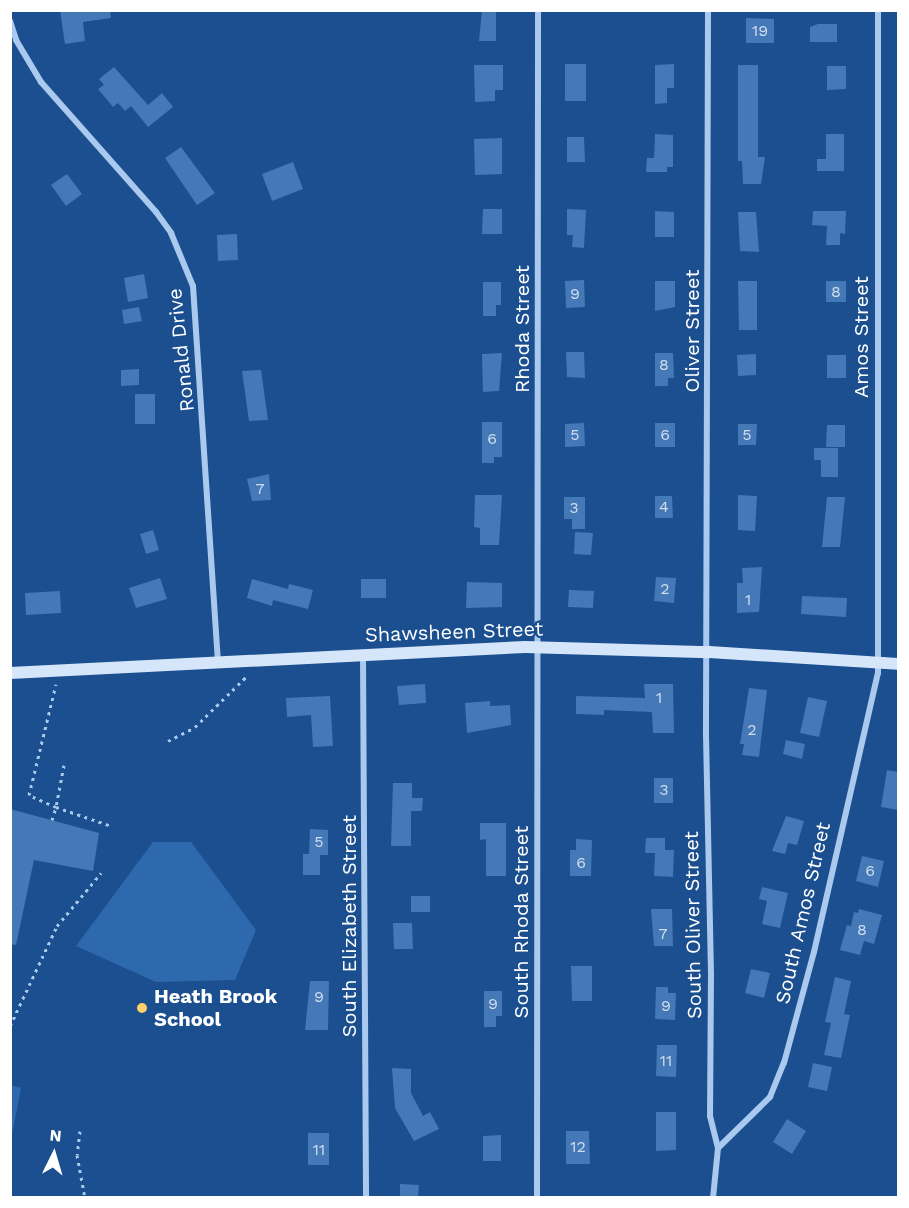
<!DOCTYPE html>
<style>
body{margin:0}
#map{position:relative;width:909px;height:1208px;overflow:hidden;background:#1b4f8f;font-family:"Work Sans",sans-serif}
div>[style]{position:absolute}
.green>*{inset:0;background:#2e69ad}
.building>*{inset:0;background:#4478b7}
.path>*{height:3px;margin-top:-1.5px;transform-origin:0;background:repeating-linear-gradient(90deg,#a9c9ee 0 3px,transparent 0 7.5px)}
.minor>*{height:6px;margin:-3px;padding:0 3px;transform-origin:3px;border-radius:3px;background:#a9c9ee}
.secondary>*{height:12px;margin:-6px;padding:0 6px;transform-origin:6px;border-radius:6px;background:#d6e6fa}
.dots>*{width:16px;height:16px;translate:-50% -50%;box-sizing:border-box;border:3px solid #1b4f8f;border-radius:50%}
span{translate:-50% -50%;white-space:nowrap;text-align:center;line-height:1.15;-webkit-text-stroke:4.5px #1b4f8f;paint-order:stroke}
.number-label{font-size:16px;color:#d0dded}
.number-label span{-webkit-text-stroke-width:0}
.street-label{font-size:20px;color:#fff}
.poi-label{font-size:20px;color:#fff;font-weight:700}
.left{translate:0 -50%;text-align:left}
.frame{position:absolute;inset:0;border:12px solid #fff;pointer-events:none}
.north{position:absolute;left:24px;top:1124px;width:60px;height:60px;-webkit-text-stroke:4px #1b4f8f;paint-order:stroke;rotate:5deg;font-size:16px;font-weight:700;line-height:24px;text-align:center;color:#fff}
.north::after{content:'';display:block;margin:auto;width:21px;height:27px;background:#fff;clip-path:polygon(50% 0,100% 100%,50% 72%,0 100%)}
</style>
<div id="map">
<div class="green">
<div style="clip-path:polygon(153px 842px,191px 842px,256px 930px,235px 980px,156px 982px,76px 946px)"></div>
<div style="clip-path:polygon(11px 1085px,21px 1088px,12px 1135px,10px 1134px)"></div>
</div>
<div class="building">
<div style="clip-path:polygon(60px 10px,110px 10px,111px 18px,83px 22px,85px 41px,65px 44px)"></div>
<div style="clip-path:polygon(482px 10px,496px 10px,496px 41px,479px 41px)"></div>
<div style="clip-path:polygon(746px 18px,774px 19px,774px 43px,746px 43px)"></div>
<div style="clip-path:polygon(818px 24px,837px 24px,837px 42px,810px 42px,810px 27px)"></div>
<div style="clip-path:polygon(565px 64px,586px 64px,586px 101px,565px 101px)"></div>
<div style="clip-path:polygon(674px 64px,674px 88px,667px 88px,667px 103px,655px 104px,655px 65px)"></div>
<div style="clip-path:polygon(474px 65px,503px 65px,503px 90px,495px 90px,495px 101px,475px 102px)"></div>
<div style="clip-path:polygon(738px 65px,758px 65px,758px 157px,765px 157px,761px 184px,743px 184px,742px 161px,738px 161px)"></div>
<div style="clip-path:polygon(827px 66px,846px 66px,846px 89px,827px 90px)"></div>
<div style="clip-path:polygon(114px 67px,148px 105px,162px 93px,173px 107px,148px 127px,131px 106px,125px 111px,118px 103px,113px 107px,98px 89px,104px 85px,99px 79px)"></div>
<div style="clip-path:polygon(655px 134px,673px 135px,673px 167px,667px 167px,667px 172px,646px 172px,647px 158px,654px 158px)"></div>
<div style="clip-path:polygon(826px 134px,844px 134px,844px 171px,817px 171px,817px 159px,826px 159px)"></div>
<div style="clip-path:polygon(567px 137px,584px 137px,585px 162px,567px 162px)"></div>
<div style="clip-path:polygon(502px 138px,502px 174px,475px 175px,474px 139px)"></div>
<div style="clip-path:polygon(181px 147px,215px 193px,197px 205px,165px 158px)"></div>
<div style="clip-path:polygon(293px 162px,303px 189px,272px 201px,262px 174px)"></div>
<div style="clip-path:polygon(67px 174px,82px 194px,66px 206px,51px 185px)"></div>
<div style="clip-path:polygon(483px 209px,502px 209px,502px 234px,482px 234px)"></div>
<div style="clip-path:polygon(567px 209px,586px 210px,584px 248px,572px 247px,573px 235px,567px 235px)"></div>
<div style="clip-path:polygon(655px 211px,674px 212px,674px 237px,655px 237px)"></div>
<div style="clip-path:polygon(813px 211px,846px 211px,845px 234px,840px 233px,840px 245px,826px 245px,827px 226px,812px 225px)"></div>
<div style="clip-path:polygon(738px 212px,756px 212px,759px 252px,740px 251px)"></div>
<div style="clip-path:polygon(237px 234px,238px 260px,218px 261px,217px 235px)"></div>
<div style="clip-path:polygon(144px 274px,148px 298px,128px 302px,124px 278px)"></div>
<div style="clip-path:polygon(584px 280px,585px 307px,566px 308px,565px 281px)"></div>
<div style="clip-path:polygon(655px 281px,675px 281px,675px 307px,655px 311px)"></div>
<div style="clip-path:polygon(738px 281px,757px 281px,757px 330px,739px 330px)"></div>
<div style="clip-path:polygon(826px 281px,846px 281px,846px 302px,826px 302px)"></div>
<div style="clip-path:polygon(483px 282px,501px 282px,501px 305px,496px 305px,496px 316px,483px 316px)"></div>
<div style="clip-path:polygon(139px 307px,142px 321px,124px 324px,122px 310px)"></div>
<div style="clip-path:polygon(566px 352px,584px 352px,585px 378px,567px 377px)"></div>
<div style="clip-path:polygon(502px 353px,499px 391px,483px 392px,482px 354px)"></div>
<div style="clip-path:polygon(655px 353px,673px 353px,674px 378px,668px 378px,668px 386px,655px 386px)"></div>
<div style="clip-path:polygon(756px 354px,756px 375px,738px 376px,737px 355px)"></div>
<div style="clip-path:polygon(827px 355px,846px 355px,846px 378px,827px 378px)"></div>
<div style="clip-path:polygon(139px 369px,139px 385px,121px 386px,121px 370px)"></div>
<div style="clip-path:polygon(261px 370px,268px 420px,249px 421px,242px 371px)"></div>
<div style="clip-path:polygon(135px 394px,155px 394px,155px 424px,135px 424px)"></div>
<div style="clip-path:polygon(482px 422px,502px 422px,502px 457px,494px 457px,494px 463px,482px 463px)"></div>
<div style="clip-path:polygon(584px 423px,585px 446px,565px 447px,565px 424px)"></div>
<div style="clip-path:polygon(655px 423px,675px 423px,675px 447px,655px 447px)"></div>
<div style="clip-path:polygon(738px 424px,757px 424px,756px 445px,738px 445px)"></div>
<div style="clip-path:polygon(827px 425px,845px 425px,845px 447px,826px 447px)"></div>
<div style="clip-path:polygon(814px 448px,838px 448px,838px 477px,821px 477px,821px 460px,814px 460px)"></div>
<div style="clip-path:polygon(269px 474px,271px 500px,252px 501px,247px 479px)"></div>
<div style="clip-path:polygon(475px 495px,502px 495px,499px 545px,480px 545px,480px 528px,474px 527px)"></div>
<div style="clip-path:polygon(738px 495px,757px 496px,755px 531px,738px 530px)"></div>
<div style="clip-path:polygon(655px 496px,672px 496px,673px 518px,655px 518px)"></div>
<div style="clip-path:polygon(564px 497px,585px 497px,585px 529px,572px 529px,572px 519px,564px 519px)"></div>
<div style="clip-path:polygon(827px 497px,845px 497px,840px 547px,822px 547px)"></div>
<div style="clip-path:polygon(153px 530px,159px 550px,146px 554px,140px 534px)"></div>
<div style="clip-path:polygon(575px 532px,593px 533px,591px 555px,574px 554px)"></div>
<div style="clip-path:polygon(762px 567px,759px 612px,737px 613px,737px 583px,743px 583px,742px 568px)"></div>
<div style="clip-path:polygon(656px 577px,676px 578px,674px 603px,654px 601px)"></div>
<div style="clip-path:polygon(160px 578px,167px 599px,136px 608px,129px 588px)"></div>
<div style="clip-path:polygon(252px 579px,288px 589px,289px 584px,313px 590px,308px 609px,273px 600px,272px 606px,247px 598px)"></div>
<div style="clip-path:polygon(361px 579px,386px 579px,386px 598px,361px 598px)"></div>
<div style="clip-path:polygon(467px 582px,502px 583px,502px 607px,466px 608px)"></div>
<div style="clip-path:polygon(569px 590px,594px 591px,593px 608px,568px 607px)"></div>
<div style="clip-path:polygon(60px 591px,61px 613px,26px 615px,25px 593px)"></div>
<div style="clip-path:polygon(802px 596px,847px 598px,846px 617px,801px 614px)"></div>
<div style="clip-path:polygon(425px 684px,426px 703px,399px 705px,397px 686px)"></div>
<div style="clip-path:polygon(644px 684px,673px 684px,674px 733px,653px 733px,652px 712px,604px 710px,604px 715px,576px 714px,576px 696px,645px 698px)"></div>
<div style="clip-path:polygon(749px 688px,767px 690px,759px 757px,742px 755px,744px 744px,740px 744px)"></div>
<div style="clip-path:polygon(330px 696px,333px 746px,313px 747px,311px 715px,287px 717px,286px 698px)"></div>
<div style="clip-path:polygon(808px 697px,827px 701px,819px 737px,800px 733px)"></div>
<div style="clip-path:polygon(490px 701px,490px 706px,510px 705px,511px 725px,467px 733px,465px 703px)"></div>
<div style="clip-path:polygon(786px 740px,805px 744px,802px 759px,783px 754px)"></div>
<div style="clip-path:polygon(887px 770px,898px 772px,898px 810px,881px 807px)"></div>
<div style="clip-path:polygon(654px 778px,673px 778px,673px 803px,654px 803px)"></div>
<div style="clip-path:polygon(393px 783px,412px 783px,412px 798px,423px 798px,422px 811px,411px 811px,411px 846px,391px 846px)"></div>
<div style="clip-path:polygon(10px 809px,99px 833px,93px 871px,34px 860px,16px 945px,10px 944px)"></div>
<div style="clip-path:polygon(786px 816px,804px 821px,797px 845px,788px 843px,785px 854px,772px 851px)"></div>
<div style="clip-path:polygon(480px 823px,506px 823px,506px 876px,486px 876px,486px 839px,480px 840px)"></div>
<div style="clip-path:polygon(310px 829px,328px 830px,328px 855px,320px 855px,320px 875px,303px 875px,303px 854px,309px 854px)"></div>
<div style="clip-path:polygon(646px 838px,665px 838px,665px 850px,674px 850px,673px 877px,654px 876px,655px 853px,645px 853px)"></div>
<div style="clip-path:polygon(576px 839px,592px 840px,591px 876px,570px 876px,570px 850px,576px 850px)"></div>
<div style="clip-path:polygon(862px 856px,884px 861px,878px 887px,856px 881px)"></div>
<div style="clip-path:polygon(762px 887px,788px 893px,780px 928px,762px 924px,767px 901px,759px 899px)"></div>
<div style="clip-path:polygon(411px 896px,430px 896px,430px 912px,411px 912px)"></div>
<div style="clip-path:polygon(651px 909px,672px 909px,673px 946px,654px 946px)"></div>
<div style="clip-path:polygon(859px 909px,882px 915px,874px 944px,864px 941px,860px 955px,840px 950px,847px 925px,851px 926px,854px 912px,858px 913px)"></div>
<div style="clip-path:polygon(393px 923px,412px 923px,413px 949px,394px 949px)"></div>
<div style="clip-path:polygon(571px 966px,592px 966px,592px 1001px,572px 1001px)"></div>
<div style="clip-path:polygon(751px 969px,770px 973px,764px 998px,745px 993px)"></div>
<div style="clip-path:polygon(835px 977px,851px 981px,844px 1014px,850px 1015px,841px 1058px,824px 1055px,831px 1023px,825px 1022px)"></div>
<div style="clip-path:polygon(310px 981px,329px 981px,328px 1030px,305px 1030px)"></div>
<div style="clip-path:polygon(656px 987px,668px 987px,668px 993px,676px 993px,675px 1020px,655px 1019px)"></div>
<div style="clip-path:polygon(484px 991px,502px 991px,502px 1016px,496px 1016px,496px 1027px,484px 1027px)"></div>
<div style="clip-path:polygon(657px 1045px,677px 1045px,676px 1077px,656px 1076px)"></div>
<div style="clip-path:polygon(813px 1063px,832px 1067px,827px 1091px,808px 1087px)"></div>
<div style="clip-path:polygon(392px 1068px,411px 1069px,411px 1093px,423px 1116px,430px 1112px,439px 1129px,414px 1141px,395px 1108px)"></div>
<div style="clip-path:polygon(656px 1112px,676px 1112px,676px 1150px,656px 1151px)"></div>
<div style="clip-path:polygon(787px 1119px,806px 1131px,792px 1154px,773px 1142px)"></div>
<div style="clip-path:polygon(566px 1131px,589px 1131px,590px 1164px,566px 1164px)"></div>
<div style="clip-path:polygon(308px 1133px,329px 1133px,329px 1165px,308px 1165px)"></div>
<div style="clip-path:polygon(501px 1135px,501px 1161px,483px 1161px,483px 1136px)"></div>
<div style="clip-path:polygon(400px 1184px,419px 1185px,418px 1197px,400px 1197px)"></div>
</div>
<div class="path">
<div style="left:168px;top:741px;width:30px;rotate:-27deg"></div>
<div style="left:195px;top:727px;width:74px;rotate:-44.5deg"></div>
<div style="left:64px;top:765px;width:43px;rotate:100.8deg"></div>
<div style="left:56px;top:807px;width:56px;rotate:18.8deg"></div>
<div style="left:52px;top:820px;width:14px;rotate:-73deg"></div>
<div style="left:56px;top:807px;width:30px;rotate:-156deg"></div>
<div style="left:29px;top:795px;width:114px;rotate:-76.3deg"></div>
<div style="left:10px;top:1026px;width:110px;rotate:-64.8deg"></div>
<div style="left:57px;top:926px;width:69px;rotate:-50.3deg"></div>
<div style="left:80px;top:1131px;width:24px;rotate:97deg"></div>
<div style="left:77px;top:1155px;width:44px;rotate:79.5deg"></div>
</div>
<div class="minor">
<div style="left:708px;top:10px;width:725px;rotate:90.16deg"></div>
<div style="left:706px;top:735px;width:239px;rotate:88.8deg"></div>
<div style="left:711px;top:974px;width:142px;rotate:90.4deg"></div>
<div style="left:710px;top:1116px;width:33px;rotate:76deg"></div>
<div style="left:718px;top:1148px;width:50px;rotate:95.7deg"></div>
<div style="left:10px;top:21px;width:20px;rotate:72deg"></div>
<div style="left:16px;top:40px;width:49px;rotate:59.2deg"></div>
<div style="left:41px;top:82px;width:174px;rotate:48.5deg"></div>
<div style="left:156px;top:212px;width:26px;rotate:54deg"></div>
<div style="left:171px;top:233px;width:57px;rotate:67.5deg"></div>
<div style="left:193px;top:286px;width:378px;rotate:86.2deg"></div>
<div style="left:363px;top:655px;width:543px;rotate:89.68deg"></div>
<div style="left:718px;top:1148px;width:73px;rotate:-44.4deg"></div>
<div style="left:770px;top:1097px;width:37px;rotate:-68deg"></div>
<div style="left:784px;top:1063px;width:115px;rotate:-74.9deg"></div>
<div style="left:814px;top:952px;width:286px;rotate:-77.1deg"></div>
<div style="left:878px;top:673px;width:663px;rotate:-90deg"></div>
<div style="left:537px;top:1198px;width:1188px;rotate:-89.95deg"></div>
</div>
<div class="secondary">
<div style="left:10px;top:673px;width:516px;rotate:-2.89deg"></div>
<div style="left:525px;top:647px;width:184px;rotate:1.6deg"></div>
<div style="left:709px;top:652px;width:189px;rotate:3.6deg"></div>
</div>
<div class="dots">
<div style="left:142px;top:1008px;background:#ffd166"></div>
</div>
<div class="number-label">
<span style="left:760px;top:31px">19</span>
<span style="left:836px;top:292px">8</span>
<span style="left:575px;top:294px">9</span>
<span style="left:664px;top:365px">8</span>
<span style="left:575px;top:435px">5</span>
<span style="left:665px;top:435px">6</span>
<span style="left:747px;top:435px">5</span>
<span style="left:492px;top:439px">6</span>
<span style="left:260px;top:489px">7</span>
<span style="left:664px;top:507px">4</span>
<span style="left:574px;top:508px">3</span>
<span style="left:665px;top:589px">2</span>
<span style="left:748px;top:600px">1</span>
<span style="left:659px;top:698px">1</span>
<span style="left:752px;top:730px">2</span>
<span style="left:664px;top:790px">3</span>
<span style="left:319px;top:842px">5</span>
<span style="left:581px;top:863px">6</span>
<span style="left:870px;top:871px">6</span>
<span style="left:862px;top:930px">8</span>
<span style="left:663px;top:934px">7</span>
<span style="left:319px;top:997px">9</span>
<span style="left:493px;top:1004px">9</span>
<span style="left:666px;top:1006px">9</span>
<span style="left:666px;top:1061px">11</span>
<span style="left:578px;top:1147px">12</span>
<span style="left:319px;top:1150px">11</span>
</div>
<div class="street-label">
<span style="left:522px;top:329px;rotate:-90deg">Rhoda Street</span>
<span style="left:692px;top:331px;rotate:-90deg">Oliver Street</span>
<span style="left:861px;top:337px;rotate:-90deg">Amos Street</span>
<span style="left:181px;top:350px;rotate:-96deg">Ronald Drive</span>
<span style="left:454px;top:632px;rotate:-2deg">Shawsheen Street</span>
<span style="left:803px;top:913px;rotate:-77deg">South Amos Street</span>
<span style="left:521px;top:922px;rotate:-90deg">South Rhoda Street</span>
<span style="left:693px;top:925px;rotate:-91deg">South Oliver Street</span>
<span style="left:349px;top:926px;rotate:-90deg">South Elizabeth Street</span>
</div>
<div class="poi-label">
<span class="left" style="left:154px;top:1008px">Heath Brook<br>School</span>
</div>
<div class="frame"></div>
<div class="north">N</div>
</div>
